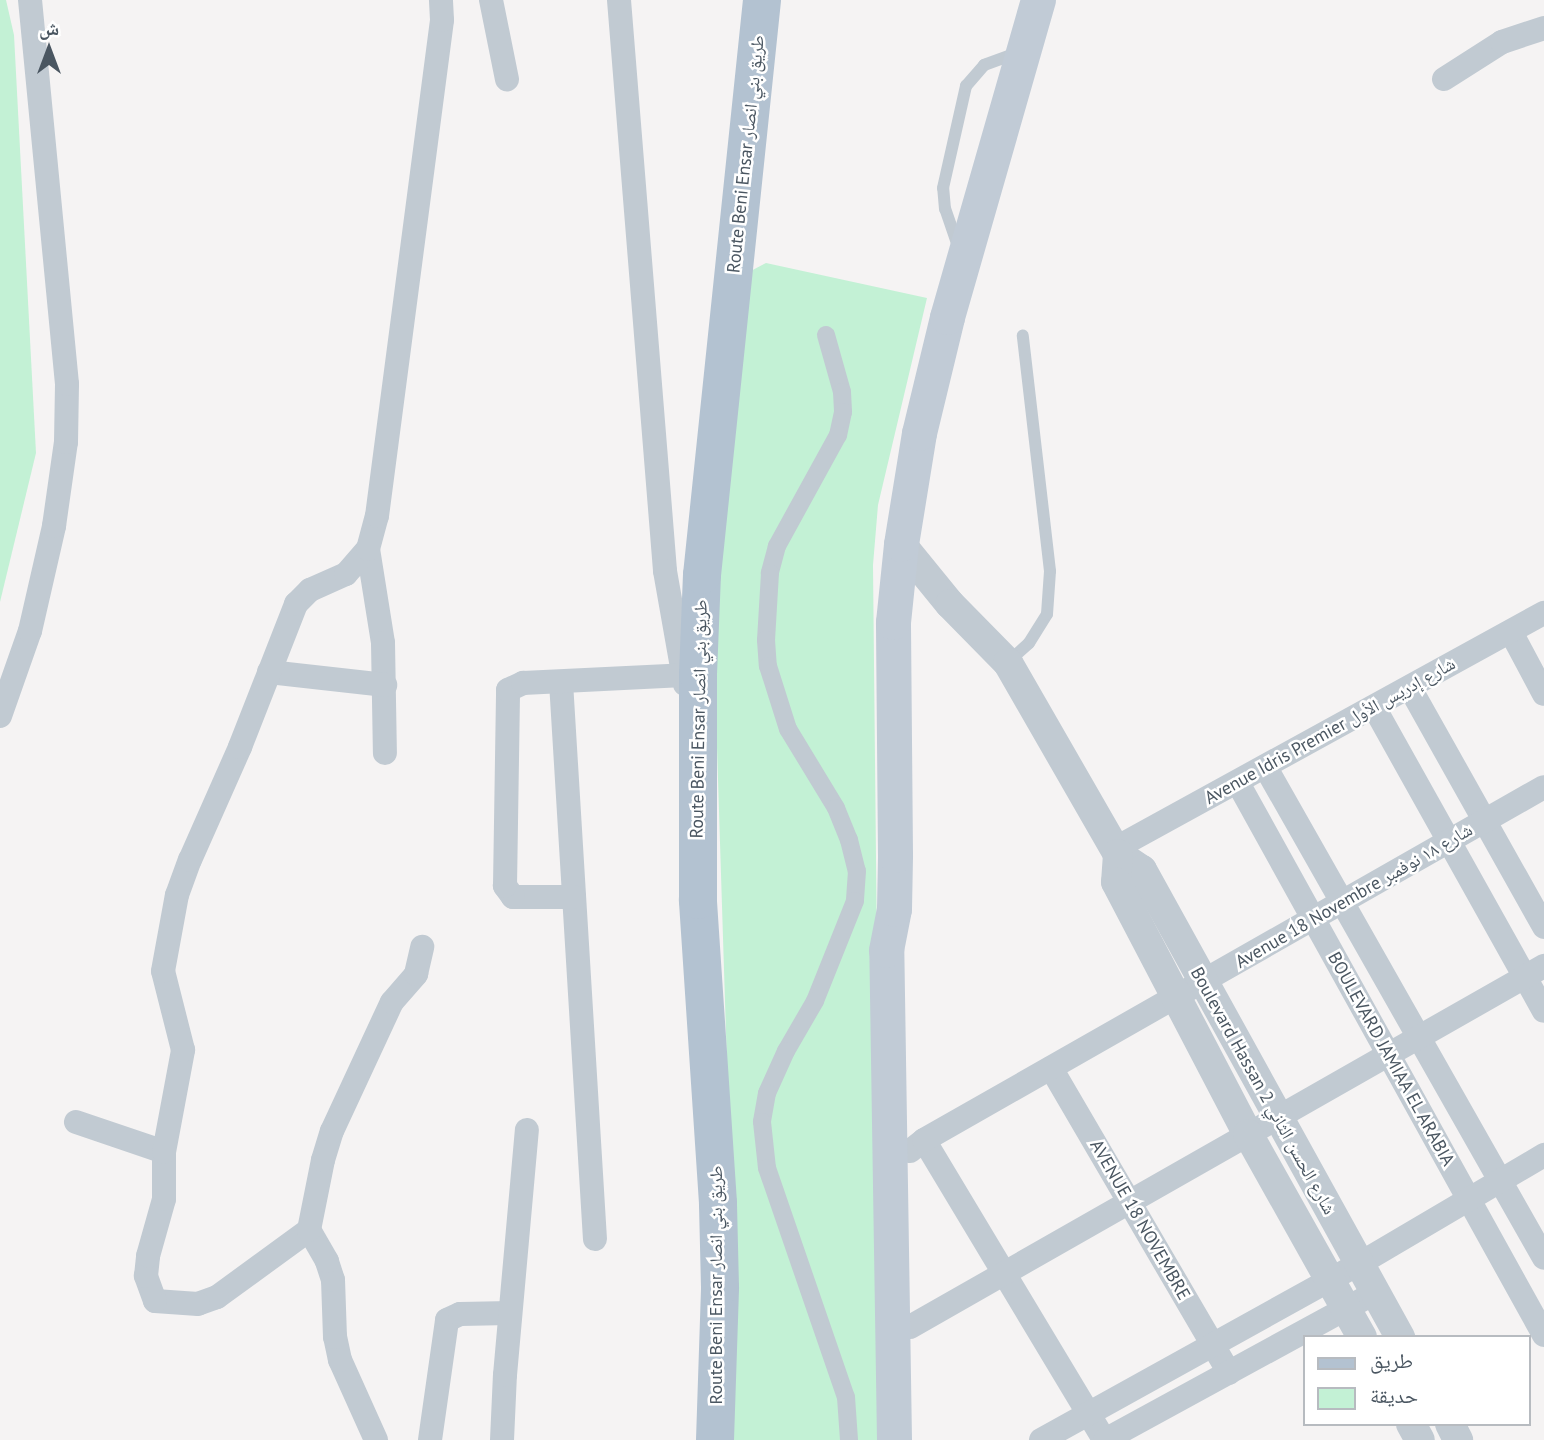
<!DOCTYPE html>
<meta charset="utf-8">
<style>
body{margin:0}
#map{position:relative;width:1544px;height:1440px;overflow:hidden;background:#f5f3f3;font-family:"PT Sans","Noto Naskh Arabic",sans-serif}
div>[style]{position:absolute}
.green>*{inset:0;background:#c3f1d5}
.service>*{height:12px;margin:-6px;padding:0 6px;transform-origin:6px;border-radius:6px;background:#c1cad2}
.pedestrian>*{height:18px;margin:-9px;padding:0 9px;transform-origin:9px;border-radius:9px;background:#c1cad2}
.minor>*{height:24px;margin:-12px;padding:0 12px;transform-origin:12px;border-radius:12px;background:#c1cad2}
.tertiary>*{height:30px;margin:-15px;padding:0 15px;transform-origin:15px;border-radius:15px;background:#c1cad2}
.secondary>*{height:35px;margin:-17.5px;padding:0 17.5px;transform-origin:17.5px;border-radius:17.5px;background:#c1cbd6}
.primary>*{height:38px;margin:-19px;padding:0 19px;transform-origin:19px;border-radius:19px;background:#b3c2d1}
span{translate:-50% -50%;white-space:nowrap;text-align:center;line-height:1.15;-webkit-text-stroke:5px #fff;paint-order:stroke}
.street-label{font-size:18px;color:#4a5661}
.legend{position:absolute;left:1303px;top:1335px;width:228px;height:91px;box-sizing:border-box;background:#fff;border:2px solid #b7bbc0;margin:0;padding:9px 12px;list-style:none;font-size:21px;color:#4a5661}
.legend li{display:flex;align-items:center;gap:14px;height:35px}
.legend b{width:35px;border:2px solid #b7bbc0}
.north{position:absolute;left:14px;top:14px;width:70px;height:70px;-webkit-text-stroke:5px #fff;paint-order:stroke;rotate:0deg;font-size:19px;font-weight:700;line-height:28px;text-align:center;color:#4a5661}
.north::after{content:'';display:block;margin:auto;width:24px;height:32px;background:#4a5661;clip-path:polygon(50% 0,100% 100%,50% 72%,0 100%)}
</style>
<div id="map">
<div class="green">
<div style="clip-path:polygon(0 0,6px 0,14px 35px,36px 453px,0 602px)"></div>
<div style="clip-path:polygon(766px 263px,927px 298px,878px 505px,873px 565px,882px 1440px,733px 1440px,729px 1128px,715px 684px,715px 599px,747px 273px)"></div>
</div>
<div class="service">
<div style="left:958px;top:246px;width:39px;rotate:-109deg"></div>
<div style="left:945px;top:209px;width:21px;rotate:-95deg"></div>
<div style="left:943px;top:188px;width:105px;rotate:-77.3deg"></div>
<div style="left:966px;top:86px;width:28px;rotate:-49deg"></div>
<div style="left:984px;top:65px;width:38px;rotate:-20deg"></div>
<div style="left:1008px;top:662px;width:28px;rotate:-42deg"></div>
<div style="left:1029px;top:643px;width:34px;rotate:-58deg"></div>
<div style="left:1047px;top:614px;width:43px;rotate:-86deg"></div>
<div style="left:1050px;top:571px;width:237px;rotate:-96.6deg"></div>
</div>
<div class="pedestrian">
<div style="left:826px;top:335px;width:59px;rotate:74.3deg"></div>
<div style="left:842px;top:392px;width:20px;rotate:87deg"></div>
<div style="left:843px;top:412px;width:24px;rotate:102deg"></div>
<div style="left:838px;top:435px;width:127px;rotate:118.8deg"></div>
<div style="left:777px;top:546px;width:28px;rotate:105deg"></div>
<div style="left:770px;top:573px;width:67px;rotate:93.4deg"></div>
<div style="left:766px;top:640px;width:26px;rotate:86deg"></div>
<div style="left:768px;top:666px;width:66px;rotate:72.4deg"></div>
<div style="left:788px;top:729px;width:92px;rotate:58.7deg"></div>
<div style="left:836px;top:808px;width:35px;rotate:68deg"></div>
<div style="left:849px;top:840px;width:32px;rotate:76deg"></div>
<div style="left:857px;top:871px;width:30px;rotate:94deg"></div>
<div style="left:855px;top:901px;width:108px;rotate:111.8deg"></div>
<div style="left:815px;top:1001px;width:58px;rotate:120.1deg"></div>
<div style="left:786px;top:1051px;width:46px;rotate:114.3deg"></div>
<div style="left:767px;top:1093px;width:29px;rotate:100deg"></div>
<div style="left:762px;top:1122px;width:46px;rotate:83.8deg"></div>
<div style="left:767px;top:1168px;width:242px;rotate:71deg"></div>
<div style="left:846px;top:1397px;width:43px;rotate:86deg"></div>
</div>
<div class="minor">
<div style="left:491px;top:0;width:81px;rotate:78.6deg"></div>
<div style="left:619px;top:0;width:573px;rotate:85.39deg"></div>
<div style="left:665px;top:571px;width:115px;rotate:80deg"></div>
<div style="left:1444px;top:79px;width:69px;rotate:-32.5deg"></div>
<div style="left:1502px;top:42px;width:44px;rotate:-18.4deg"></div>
<div style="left:368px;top:549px;width:95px;rotate:80.9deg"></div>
<div style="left:383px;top:643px;width:110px;rotate:89deg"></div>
<div style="left:1511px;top:632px;width:70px;rotate:62deg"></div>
<div style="left:269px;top:672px;width:117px;rotate:6.4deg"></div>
<div style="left:561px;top:682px;width:558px;rotate:86.51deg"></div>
<div style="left:1410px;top:688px;width:274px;rotate:60.7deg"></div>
<div style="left:1374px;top:707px;width:348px;rotate:60.8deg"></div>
<div style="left:0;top:716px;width:90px;rotate:-70.6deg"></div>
<div style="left:30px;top:631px;width:108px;rotate:-77.1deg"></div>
<div style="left:54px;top:526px;width:85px;rotate:-81.9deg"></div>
<div style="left:66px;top:442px;width:58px;rotate:-89deg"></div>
<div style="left:67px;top:384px;width:386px;rotate:-95.5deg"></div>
<div style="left:1266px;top:768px;width:563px;rotate:60.43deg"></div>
<div style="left:1238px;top:783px;width:631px;rotate:61deg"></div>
<div style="left:1116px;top:848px;width:488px;rotate:-28.8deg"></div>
<div style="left:574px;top:897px;width:61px;rotate:180deg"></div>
<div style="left:513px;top:897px;width:14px;rotate:-126deg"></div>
<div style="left:505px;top:886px;width:196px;rotate:-89.1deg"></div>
<div style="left:508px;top:690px;width:17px;rotate:-25deg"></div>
<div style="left:523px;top:683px;width:161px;rotate:-2.8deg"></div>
<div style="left:1051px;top:1068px;width:353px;rotate:59.7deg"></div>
<div style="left:76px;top:1122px;width:93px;rotate:18.8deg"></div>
<div style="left:924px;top:1140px;width:350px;rotate:59deg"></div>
<div style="left:910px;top:1151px;width:18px;rotate:-38deg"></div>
<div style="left:924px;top:1140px;width:713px;rotate:-29.66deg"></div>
<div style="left:309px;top:1230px;width:114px;rotate:143.9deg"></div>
<div style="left:217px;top:1297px;width:20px;rotate:160deg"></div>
<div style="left:198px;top:1304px;width:43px;rotate:-176deg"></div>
<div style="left:155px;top:1301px;width:27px;rotate:-110deg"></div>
<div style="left:146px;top:1276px;width:20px;rotate:-84deg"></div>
<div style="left:148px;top:1256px;width:59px;rotate:-74.3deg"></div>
<div style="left:164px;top:1199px;width:47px;rotate:-90deg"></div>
<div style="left:164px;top:1152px;width:104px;rotate:-79.4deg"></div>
<div style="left:183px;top:1050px;width:81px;rotate:-104.2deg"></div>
<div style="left:163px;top:971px;width:77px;rotate:-79.6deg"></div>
<div style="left:177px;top:895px;width:37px;rotate:-70deg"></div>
<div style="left:190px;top:860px;width:124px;rotate:-66.1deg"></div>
<div style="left:240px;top:747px;width:154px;rotate:-68.6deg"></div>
<div style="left:296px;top:604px;width:20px;rotate:-45deg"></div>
<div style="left:310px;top:590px;width:39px;rotate:-24deg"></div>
<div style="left:346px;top:574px;width:33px;rotate:-49deg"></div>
<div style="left:368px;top:549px;width:34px;rotate:-75deg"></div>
<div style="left:377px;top:516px;width:500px;rotate:-82.53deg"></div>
<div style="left:442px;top:20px;width:20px;rotate:-93deg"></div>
<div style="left:910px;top:1327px;width:730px;rotate:-29.66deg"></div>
<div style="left:376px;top:1440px;width:88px;rotate:-114.2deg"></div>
<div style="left:340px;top:1360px;width:24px;rotate:-102deg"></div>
<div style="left:335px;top:1337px;width:57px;rotate:-92deg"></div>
<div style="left:333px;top:1280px;width:20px;rotate:-108deg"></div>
<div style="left:327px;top:1261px;width:36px;rotate:-120deg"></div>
<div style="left:309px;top:1230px;width:71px;rotate:-78.7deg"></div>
<div style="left:323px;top:1160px;width:30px;rotate:-73deg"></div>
<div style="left:332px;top:1131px;width:142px;rotate:-65.1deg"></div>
<div style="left:392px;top:1002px;width:37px;rotate:-49deg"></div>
<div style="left:416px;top:974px;width:28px;rotate:-77deg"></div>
<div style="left:430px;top:1440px;width:121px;rotate:-81.9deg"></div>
<div style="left:447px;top:1320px;width:14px;rotate:-25deg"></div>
<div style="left:460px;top:1314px;width:50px;rotate:-1.1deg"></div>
<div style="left:502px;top:1440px;width:65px;rotate:-87.4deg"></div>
<div style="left:505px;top:1375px;width:246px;rotate:-84.9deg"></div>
<div style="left:1041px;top:1440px;width:363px;rotate:-29deg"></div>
<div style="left:1359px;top:1264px;width:215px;rotate:-30.5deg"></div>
<div style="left:1105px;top:1440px;width:307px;rotate:-28.6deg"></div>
</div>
<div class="tertiary">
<div style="left:901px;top:544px;width:77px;rotate:50.8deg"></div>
<div style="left:950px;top:604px;width:83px;rotate:45.5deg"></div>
<div style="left:1008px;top:663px;width:220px;rotate:60.1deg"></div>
<div style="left:1118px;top:854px;width:29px;rotate:34deg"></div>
<div style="left:1142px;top:870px;width:534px;rotate:61.08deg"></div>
<div style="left:1118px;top:854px;width:28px;rotate:94deg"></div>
<div style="left:1116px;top:882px;width:284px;rotate:62.4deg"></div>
<div style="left:1248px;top:1134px;width:233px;rotate:60.7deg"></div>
<div style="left:1411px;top:1424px;width:18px;rotate:61deg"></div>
<div style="left:1450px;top:1424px;width:18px;rotate:63deg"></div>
</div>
<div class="secondary">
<div style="left:894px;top:1440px;width:490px;rotate:-90.9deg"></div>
<div style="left:886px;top:950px;width:42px;rotate:-79deg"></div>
<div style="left:894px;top:909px;width:54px;rotate:-88.9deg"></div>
<div style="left:895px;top:855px;width:233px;rotate:-90.5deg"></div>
<div style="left:893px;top:622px;width:78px;rotate:-84.1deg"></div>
<div style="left:901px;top:544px;width:112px;rotate:-80.8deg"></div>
<div style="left:919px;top:433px;width:119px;rotate:-76.4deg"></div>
<div style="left:947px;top:317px;width:330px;rotate:-74deg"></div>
</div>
<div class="primary">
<div style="left:715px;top:1440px;width:153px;rotate:-88.1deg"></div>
<div style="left:720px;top:1287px;width:84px;rotate:-91.4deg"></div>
<div style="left:718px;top:1203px;width:304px;rotate:-93.8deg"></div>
<div style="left:698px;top:900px;width:226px;rotate:-90deg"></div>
<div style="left:698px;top:674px;width:99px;rotate:-87.7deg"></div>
<div style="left:702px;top:575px;width:578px;rotate:-84.04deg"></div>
</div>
<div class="street-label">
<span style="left:746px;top:154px;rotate:-84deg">Route Beni Ensar طريق بني انصار</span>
<span style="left:699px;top:719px;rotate:-89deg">Route Beni Ensar طريق بني انصار</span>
<span style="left:1330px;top:731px;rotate:-29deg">Avenue Idris Premier شارع إدريس الأول</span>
<span style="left:1354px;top:896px;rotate:-30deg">Avenue 18 Novembre شارع ١٨ نوفمبر</span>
<span style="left:1391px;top:1059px;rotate:61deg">BOULEVARD JAMIAA EL ARABIA</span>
<span style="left:1263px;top:1091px;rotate:61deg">Boulevard Hassan 2 شارع الحسن الثاني</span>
<span style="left:1140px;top:1220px;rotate:60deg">AVENUE 18 NOVEMBRE</span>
<span style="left:716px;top:1285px;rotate:-90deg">Route Beni Ensar طريق بني انصار</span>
</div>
<ul class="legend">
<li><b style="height:9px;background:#b3c2d1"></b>طريق</li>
<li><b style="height:19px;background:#c3f1d5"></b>حديقة</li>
</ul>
<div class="north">ش</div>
</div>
